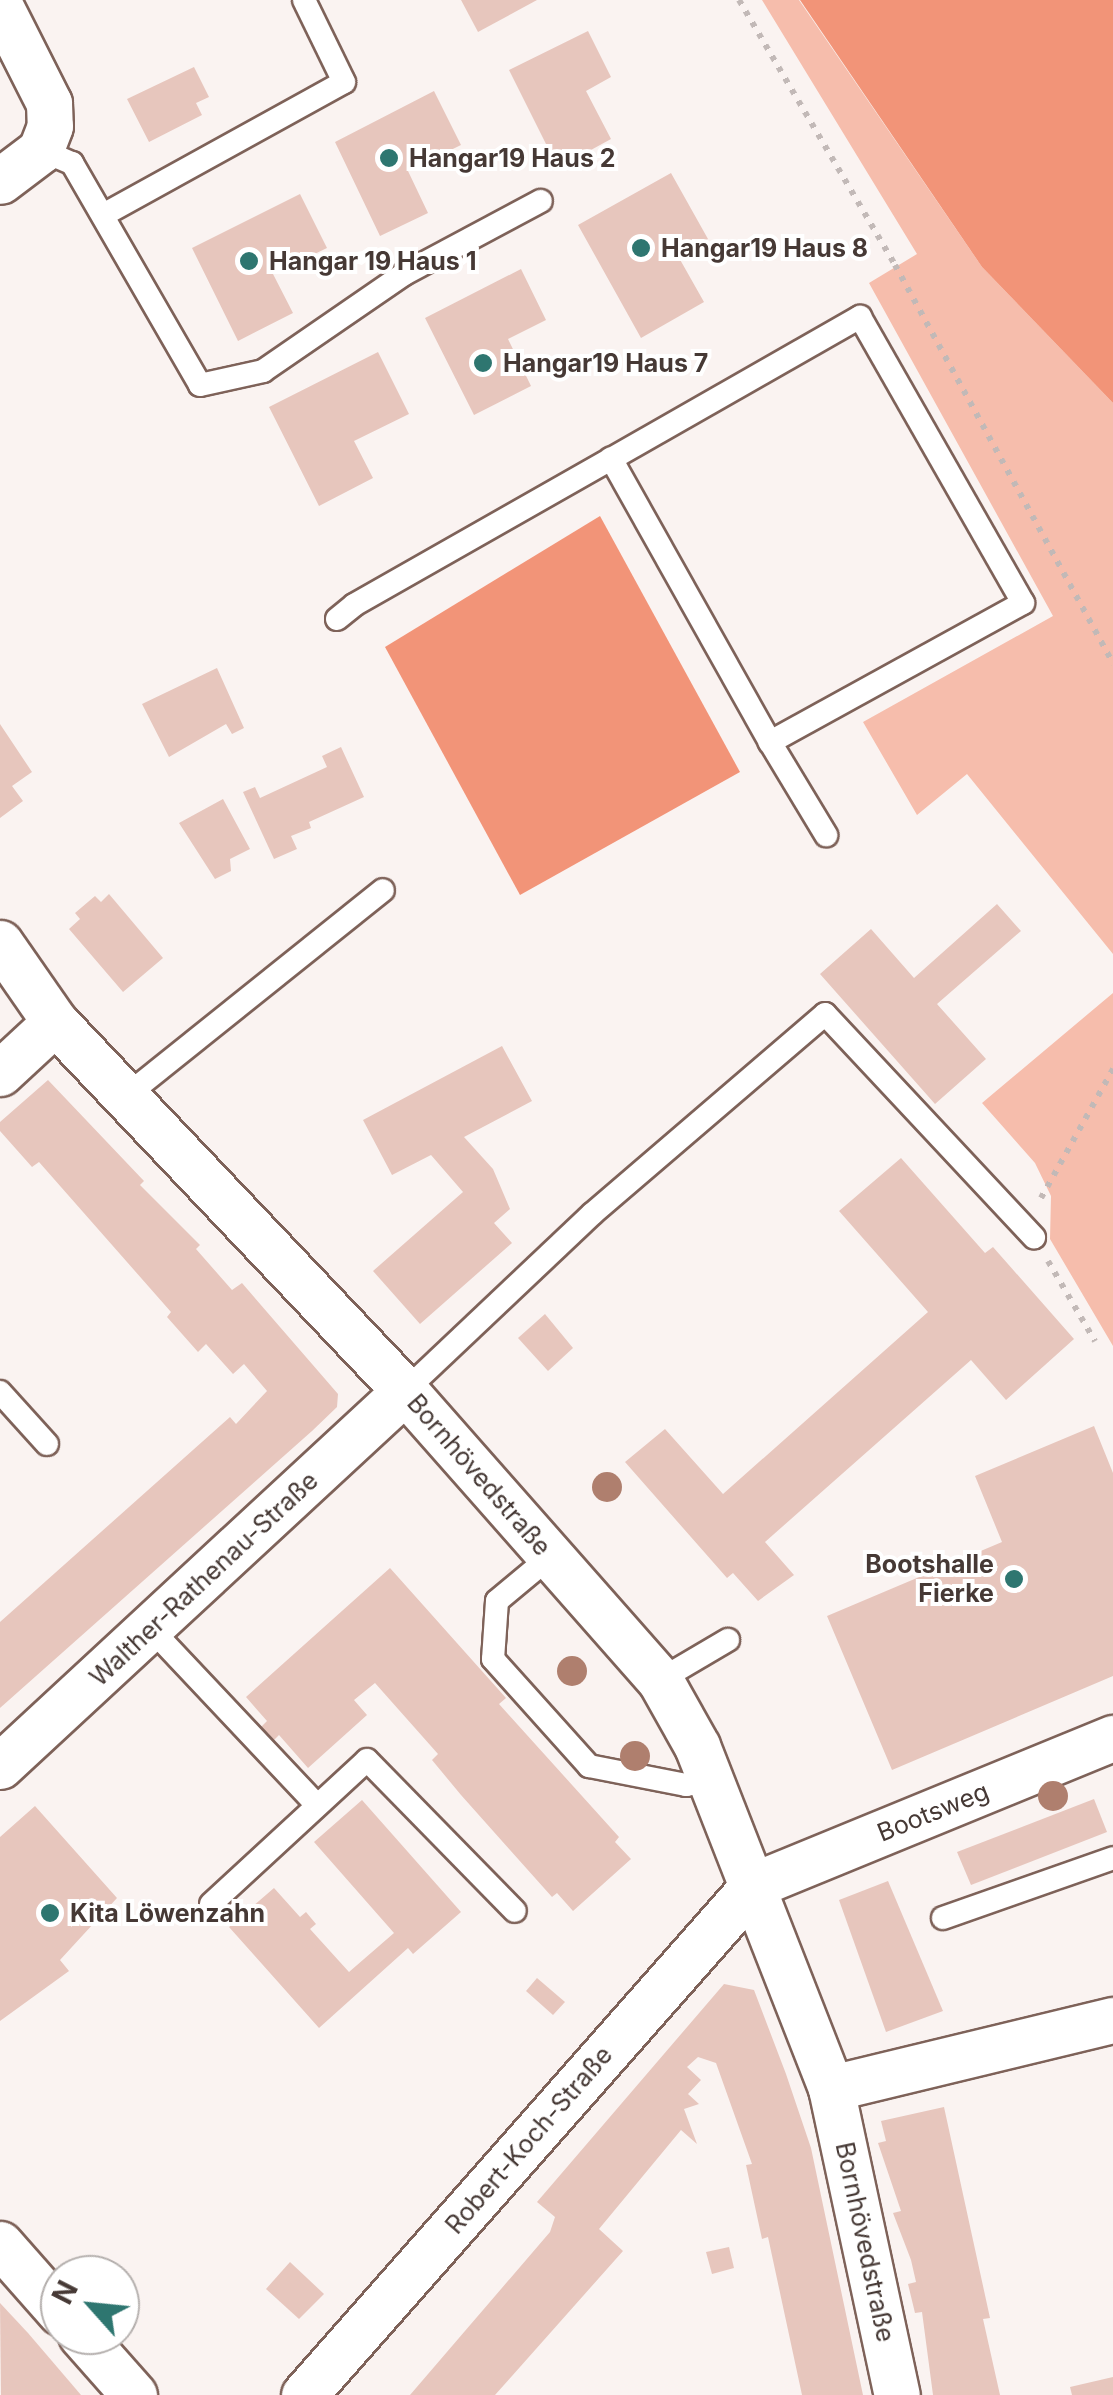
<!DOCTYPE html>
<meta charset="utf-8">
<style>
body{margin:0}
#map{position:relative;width:1113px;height:2395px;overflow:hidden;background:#faf3f1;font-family:Inter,sans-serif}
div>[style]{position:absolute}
.green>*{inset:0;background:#f6bdac}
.water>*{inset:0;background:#f29478}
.building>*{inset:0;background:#e7c6bd}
.path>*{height:6px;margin-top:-3px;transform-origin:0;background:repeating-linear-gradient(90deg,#c2b9b7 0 5px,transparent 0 13px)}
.roads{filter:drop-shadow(2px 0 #7e6259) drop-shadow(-2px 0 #7e6259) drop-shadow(0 2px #7e6259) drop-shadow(0 -2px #7e6259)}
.lane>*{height:22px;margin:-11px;padding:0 11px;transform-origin:11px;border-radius:11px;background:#fff}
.street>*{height:45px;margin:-22.5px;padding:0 22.5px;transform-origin:22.5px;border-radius:22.5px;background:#fff}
.trees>*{width:30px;height:30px;margin:-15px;border-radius:50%;background:#af7f6e}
.dots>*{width:28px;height:28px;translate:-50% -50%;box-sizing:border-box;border:5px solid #fff;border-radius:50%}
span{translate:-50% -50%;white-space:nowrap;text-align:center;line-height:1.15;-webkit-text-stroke:8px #fff;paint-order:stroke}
.poi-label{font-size:25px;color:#463935;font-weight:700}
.left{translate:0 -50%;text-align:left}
.right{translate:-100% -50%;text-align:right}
.street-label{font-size:25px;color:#463935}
.north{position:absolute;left:40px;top:2255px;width:100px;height:100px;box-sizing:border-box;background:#fff;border:2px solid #b5b0ae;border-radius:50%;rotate:297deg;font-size:28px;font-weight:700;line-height:40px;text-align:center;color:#463935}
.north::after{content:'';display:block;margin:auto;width:35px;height:45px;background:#2e7670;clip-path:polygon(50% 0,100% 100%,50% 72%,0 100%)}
</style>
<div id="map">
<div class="green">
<div style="clip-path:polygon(762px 0,799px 0,982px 267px,1113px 403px,1113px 954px,967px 774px,917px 815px,863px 722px,1053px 616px,869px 283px,917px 254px)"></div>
<div style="clip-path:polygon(1113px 993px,1113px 1346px,1050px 1239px,1051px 1196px,1035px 1163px,982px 1103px)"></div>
</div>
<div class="water">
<div style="clip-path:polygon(800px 0,1113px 0,1113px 403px,982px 267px)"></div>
<div style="clip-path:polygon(600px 516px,740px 772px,520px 895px,385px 647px)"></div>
</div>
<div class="building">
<div style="clip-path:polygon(461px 0,537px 0,478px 32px)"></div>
<div style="clip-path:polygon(588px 31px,611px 77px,586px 91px,611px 139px,558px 168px,509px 70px)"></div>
<div style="clip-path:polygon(194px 67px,209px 97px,196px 103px,202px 115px,149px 142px,127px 99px)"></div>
<div style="clip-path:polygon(434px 91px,461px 145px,408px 171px,428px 213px,380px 236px,335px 142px)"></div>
<div style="clip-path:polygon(671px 173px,708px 239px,678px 256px,704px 302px,641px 338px,578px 225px)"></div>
<div style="clip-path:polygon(300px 194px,327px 248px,273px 274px,293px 313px,238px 341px,192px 248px)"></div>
<div style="clip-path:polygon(521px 269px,546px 320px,508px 339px,531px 386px,474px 415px,425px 318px)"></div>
<div style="clip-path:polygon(378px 352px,409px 414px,354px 441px,373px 478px,319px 506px,269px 407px)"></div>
<div style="clip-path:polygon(217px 668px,244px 728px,232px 734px,226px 724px,169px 757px,142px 704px)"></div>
<div style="clip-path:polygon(0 724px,32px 772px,12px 786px,23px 801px,0 818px)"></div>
<div style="clip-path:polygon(341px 747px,364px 797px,309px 822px,311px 828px,291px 836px,297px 849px,274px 859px,243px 792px,255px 787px,260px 798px,327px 767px,322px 756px)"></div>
<div style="clip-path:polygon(223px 799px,250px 849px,230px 859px,231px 871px,215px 879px,179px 823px)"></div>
<div style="clip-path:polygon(109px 894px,163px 958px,123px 992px,69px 929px,80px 919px,75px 913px,95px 896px,101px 902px)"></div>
<div style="clip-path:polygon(997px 904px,1021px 931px,937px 1004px,986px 1059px,935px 1104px,820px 974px,871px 929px,914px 978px)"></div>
<div style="clip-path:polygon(502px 1046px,532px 1101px,464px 1137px,493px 1169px,510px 1209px,494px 1223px,512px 1243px,420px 1324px,373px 1271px,463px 1192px,431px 1155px,392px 1175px,363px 1120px)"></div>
<div style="clip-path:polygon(48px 1080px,144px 1181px,140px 1185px,200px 1245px,196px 1249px,232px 1290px,242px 1283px,338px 1394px,337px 1407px,312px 1431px,0 1708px,0 1622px,230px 1417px,236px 1424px,267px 1391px,244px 1364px,233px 1374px,206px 1344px,198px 1352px,167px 1317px,171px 1312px,39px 1162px,32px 1167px,0 1131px,0 1122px)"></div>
<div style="clip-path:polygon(901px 1158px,985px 1253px,993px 1247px,1074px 1339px,1006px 1400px,971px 1360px,765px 1542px,794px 1575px,758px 1601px,733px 1573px,727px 1578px,625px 1462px,665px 1429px,723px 1494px,928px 1312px,839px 1211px)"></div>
<div style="clip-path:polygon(545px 1314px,573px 1348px,548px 1371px,518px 1338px)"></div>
<div style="clip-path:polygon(1094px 1426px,1113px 1473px,1113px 1676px,892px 1770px,827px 1616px,1002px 1542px,975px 1476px)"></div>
<div style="clip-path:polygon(390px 1568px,506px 1698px,499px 1704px,619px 1837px,615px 1842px,631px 1859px,573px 1911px,557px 1893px,552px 1897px,461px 1795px,432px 1760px,438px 1754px,375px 1683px,354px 1700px,367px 1715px,308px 1768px,279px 1735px,272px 1742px,260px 1728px,267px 1721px,246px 1697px)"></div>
<div style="clip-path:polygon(1094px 1799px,1107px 1832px,971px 1885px,957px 1852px)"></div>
<div style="clip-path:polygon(362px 1800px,461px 1912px,413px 1954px,408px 1948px,319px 2028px,229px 1927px,274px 1888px,300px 1917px,306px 1912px,316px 1924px,310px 1929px,349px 1972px,394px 1933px,314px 1842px)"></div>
<div style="clip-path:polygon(35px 1806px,117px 1898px,60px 1960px,69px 1971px,0 2021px,0 1837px)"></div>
<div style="clip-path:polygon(888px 1881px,943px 2011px,886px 2032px,839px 1900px)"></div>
<div style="clip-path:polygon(537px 1978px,565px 2002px,553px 2015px,526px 1991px)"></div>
<div style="clip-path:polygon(724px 1984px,754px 1990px,786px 2074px,811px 2148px,863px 2395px,802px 2395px,768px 2237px,762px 2239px,746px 2165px,752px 2164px,716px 2063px,698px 2057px,687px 2067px,701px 2080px,688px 2094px,699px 2104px,684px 2109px,697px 2144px,681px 2130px,599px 2229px,623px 2251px,495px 2395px,410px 2395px,550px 2232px,555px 2217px,537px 2202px)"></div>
<div style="clip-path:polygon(944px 2107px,990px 2318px,983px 2319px,1000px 2395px,933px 2395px,922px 2312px,915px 2313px,908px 2284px,916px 2282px,911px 2260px,893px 2213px,901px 2211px,878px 2143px,886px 2141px,881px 2121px)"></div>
<div style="clip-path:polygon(729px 2247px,734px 2268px,712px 2274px,706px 2252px)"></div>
<div style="clip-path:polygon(290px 2262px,324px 2294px,299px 2319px,266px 2289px)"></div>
<div style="clip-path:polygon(0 2303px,28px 2333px,81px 2395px,1px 2395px)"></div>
<div style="clip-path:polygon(1113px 2377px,1113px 2395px,1072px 2395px,1070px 2387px)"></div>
</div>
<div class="path">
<div style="left:739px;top:0;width:308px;rotate:59.5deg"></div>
<div style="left:895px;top:265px;width:455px;rotate:61.3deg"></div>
<div style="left:1041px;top:1198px;width:148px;rotate:-60.8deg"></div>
<div style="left:1048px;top:1261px;width:93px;rotate:59.6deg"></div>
</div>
<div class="roads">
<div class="lane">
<div style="left:41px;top:150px;width:34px;rotate:23deg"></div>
<div style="left:72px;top:163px;width:256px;rotate:60deg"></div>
<div style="left:200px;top:385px;width:65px;rotate:-12.5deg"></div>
<div style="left:263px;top:371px;width:171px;rotate:-34.5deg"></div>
<div style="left:404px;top:274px;width:155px;rotate:-28.1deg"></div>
<div style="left:103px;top:215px;width:275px;rotate:-28.9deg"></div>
<div style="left:344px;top:82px;width:91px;rotate:-116deg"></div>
<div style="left:337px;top:619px;width:22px;rotate:-39deg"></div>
<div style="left:354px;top:605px;width:296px;rotate:-29.6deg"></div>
<div style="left:611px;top:459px;width:287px;rotate:-29.7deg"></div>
<div style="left:860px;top:317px;width:329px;rotate:60.3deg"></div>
<div style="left:1023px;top:603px;width:289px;rotate:151.2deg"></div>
<div style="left:770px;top:742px;width:325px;rotate:-119.3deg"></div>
<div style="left:770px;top:742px;width:109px;rotate:58.9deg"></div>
<div style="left:126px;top:1096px;width:329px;rotate:-38.7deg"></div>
<div style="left:405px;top:1391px;width:257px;rotate:-43.4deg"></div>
<div style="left:592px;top:1214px;width:307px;rotate:-40.6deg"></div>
<div style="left:825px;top:1014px;width:306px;rotate:46.9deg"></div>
<div style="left:0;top:1392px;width:70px;rotate:47.9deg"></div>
<div style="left:551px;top:1556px;width:70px;rotate:140.2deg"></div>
<div style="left:497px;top:1601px;width:58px;rotate:93.9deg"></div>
<div style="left:493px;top:1659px;width:144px;rotate:48.1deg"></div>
<div style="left:589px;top:1766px;width:99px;rotate:11.1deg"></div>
<div style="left:686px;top:1785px;width:25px;rotate:-9deg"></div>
<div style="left:152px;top:1630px;width:238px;rotate:46.7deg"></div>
<div style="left:660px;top:1680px;width:79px;rotate:-30.5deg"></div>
<div style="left:211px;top:1904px;width:212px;rotate:-42.7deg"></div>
<div style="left:367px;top:1760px;width:211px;rotate:45.6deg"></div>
<div style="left:943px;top:1918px;width:180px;rotate:-19.4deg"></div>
</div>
<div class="street">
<div style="left:0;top:6px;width:109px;rotate:63.2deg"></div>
<div style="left:49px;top:103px;width:23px;rotate:88deg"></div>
<div style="left:50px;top:126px;width:26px;rotate:111deg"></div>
<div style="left:41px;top:150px;width:51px;rotate:142.9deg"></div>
<div style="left:0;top:943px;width:96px;rotate:55.2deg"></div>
<div style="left:55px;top:1022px;width:509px;rotate:46.51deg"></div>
<div style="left:405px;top:1391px;width:385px;rotate:48.6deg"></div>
<div style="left:660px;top:1680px;width:76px;rotate:60.7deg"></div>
<div style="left:697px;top:1746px;width:367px;rotate:68.6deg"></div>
<div style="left:831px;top:2088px;width:314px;rotate:77.9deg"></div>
<div style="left:0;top:1073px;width:75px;rotate:-42.8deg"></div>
<div style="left:0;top:1766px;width:552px;rotate:-42.8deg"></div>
<div style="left:831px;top:2088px;width:290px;rotate:-13.6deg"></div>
<div style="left:0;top:2244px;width:91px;rotate:48.6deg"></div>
<div style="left:81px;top:2335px;width:80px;rotate:48.5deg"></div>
<div style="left:304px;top:2395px;width:680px;rotate:-48.58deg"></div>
<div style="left:754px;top:1885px;width:388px;rotate:-22.3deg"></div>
</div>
</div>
<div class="trees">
<div style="left:607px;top:1487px"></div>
<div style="left:572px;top:1671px"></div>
<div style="left:635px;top:1756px"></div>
<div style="left:1053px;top:1796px"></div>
</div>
<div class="dots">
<div style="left:389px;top:158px;background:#2e7670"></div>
<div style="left:641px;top:248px;background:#2e7670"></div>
<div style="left:249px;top:261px;background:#2e7670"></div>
<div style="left:483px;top:363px;background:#2e7670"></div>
<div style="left:1014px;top:1579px;background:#2e7670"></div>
<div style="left:50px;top:1913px;background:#2e7670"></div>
</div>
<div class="poi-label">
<span class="left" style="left:409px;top:158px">Hangar19 Haus 2</span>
<span class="left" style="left:661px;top:248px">Hangar19 Haus 8</span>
<span class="left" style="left:269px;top:261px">Hangar 19 Haus 1</span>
<span class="left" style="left:503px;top:363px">Hangar19 Haus 7</span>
<span class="right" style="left:994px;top:1579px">Bootshalle<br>Fierke</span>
<span class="left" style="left:70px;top:1913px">Kita Löwenzahn</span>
</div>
<div class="street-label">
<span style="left:479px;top:1475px;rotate:49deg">Bornhövedstraße</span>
<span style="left:204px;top:1579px;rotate:-43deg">Walther-Rathenau-Straße</span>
<span style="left:933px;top:1812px;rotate:-22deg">Bootsweg</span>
<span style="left:529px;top:2140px;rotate:-49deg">Robert-Koch-Straße</span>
<span style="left:865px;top:2242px;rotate:78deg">Bornhövedstraße</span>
</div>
<div class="north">N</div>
</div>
